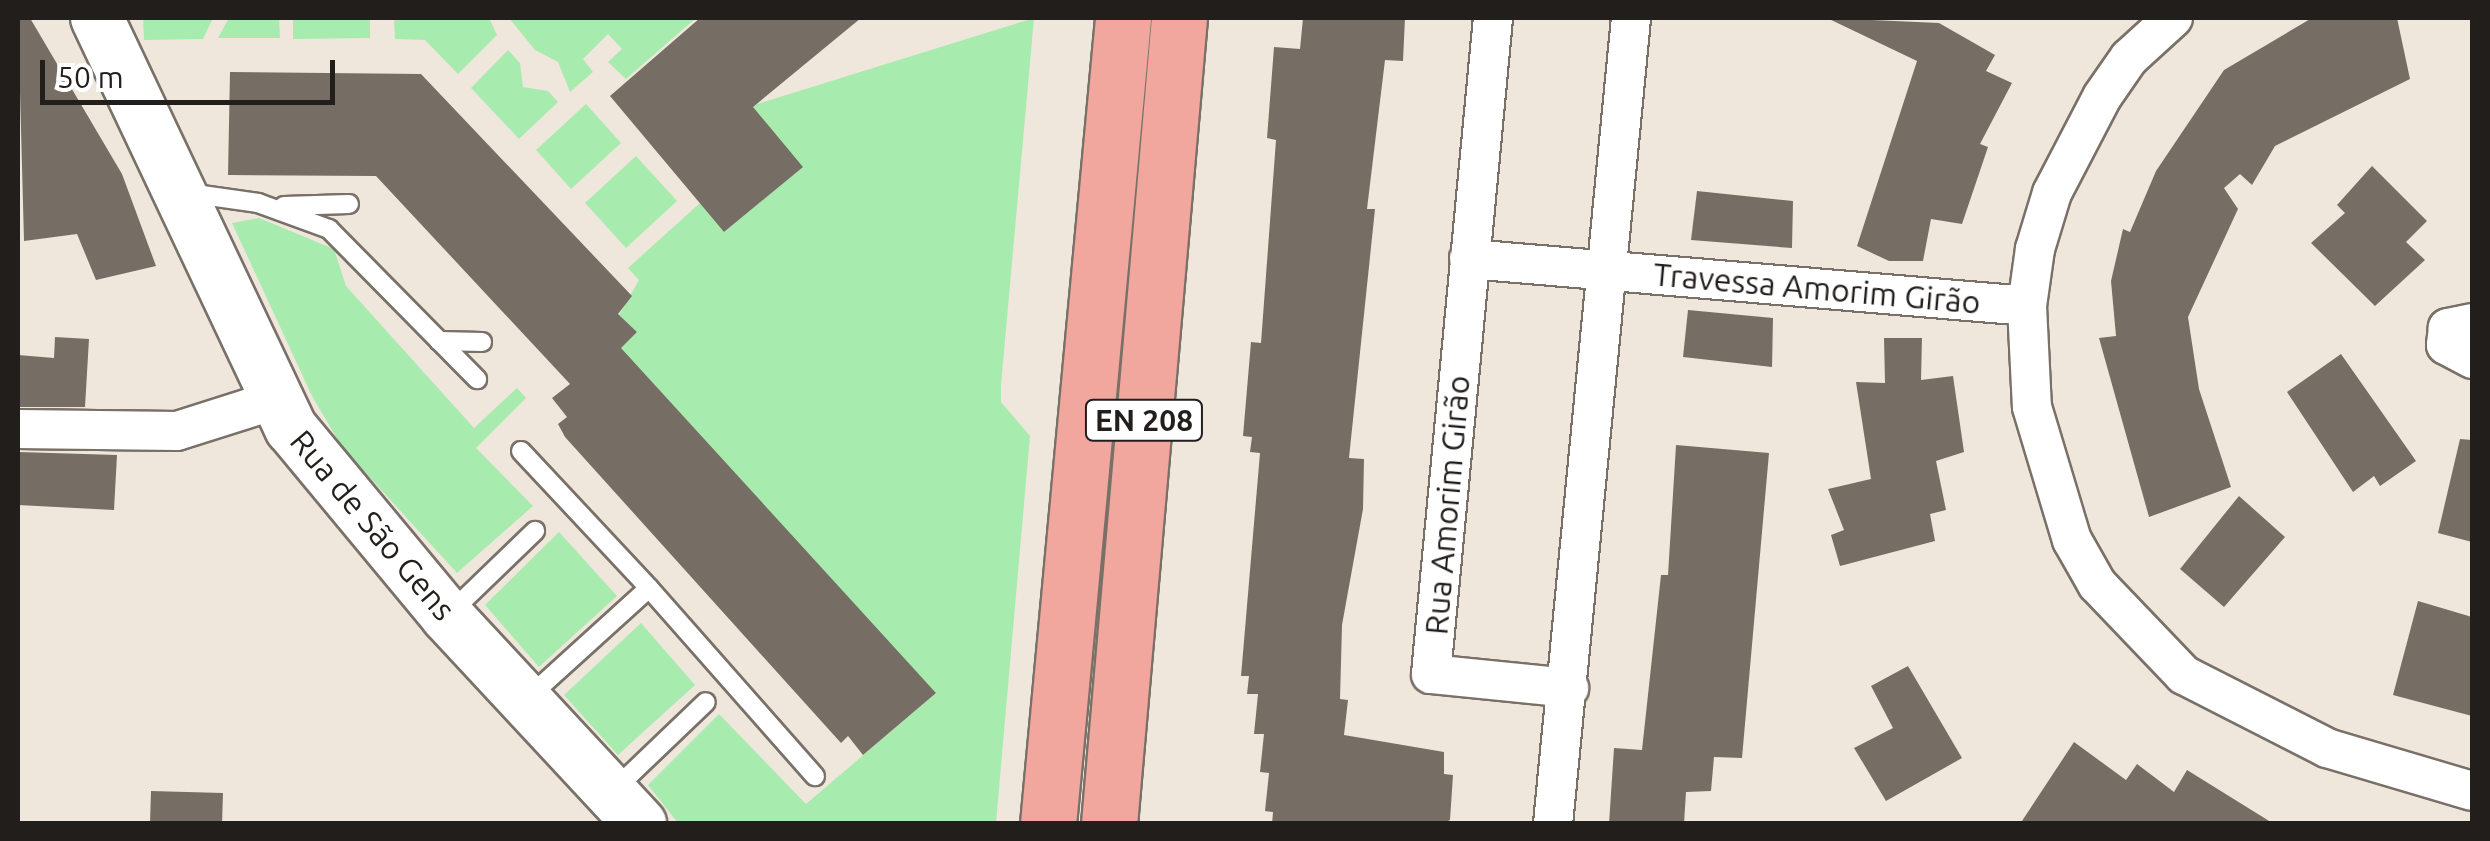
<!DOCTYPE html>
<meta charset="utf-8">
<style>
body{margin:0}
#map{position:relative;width:2490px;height:841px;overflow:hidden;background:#f0e7dc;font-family:Ubuntu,sans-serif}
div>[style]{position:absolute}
.green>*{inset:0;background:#a8ebaf}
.building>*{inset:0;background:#766e64}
.roads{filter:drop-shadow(2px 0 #797168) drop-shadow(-2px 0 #797168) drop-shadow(0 2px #797168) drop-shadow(0 -2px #797168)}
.service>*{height:18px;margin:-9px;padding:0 9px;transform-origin:9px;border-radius:9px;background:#fff}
.minor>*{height:38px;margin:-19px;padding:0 19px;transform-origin:19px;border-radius:19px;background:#fff}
.secondary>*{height:52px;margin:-26px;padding:0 26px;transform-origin:26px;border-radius:26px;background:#fff}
.primary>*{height:55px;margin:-27.5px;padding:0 27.5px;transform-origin:27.5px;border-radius:27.5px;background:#f2a79e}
span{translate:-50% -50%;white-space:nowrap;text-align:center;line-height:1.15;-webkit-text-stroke:10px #fff;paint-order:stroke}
.shield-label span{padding:2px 8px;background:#fff;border:2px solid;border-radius:8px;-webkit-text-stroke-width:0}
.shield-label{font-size:30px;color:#221e1b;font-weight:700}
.street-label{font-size:32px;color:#221e1b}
.frame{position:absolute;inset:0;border:20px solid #221e1b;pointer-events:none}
.scale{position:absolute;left:40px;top:60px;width:295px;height:45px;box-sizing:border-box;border:5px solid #221e1b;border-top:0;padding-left:12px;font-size:30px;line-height:35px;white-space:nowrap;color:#221e1b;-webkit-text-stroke:8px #fff;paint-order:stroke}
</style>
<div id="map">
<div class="green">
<div style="clip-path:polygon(143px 18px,213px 18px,203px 39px,144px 40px)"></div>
<div style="clip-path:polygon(229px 18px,279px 18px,280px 38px,218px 38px)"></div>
<div style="clip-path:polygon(293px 18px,370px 18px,370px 38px,293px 39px)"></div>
<div style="clip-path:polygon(394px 18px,489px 18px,497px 35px,458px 74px,425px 40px,395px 39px)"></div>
<div style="clip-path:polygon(509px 18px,696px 18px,626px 79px,608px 62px,622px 49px,608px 34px,583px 59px,593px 72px,570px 92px,558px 62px,535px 50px)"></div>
<div style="clip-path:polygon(1034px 18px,1001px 385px,1001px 402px,1030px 436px,996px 823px,678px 823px,648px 785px,719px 714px,806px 804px,936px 693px,617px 351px,637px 332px,619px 315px,639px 280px,628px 268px,700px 203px,724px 232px,802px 167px,751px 106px)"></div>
<div style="clip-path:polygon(508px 50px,520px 63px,523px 87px,548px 91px,558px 102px,519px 139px,471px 88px)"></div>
<div style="clip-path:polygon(586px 104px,621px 143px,571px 189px,536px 150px)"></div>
<div style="clip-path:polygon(636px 156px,677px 201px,626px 248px,585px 203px)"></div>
<div style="clip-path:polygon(259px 218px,334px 249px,346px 286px,474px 428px,517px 388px,526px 398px,476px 448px,533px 506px,457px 573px,342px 447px,312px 396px,232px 223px)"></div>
<div style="clip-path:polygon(559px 532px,617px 596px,539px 667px,485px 605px)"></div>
<div style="clip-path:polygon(641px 623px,695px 685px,618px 755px,564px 695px)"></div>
</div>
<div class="building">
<div style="clip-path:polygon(18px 18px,30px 18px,122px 174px,156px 266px,96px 280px,77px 234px,24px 241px)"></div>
<div style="clip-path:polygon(700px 18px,861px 18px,753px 107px,803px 167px,724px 232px,610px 96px)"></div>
<div style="clip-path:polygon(1303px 18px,1405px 18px,1403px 61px,1385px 60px,1367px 209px,1375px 209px,1349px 458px,1364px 459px,1363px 509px,1342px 625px,1340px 699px,1348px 700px,1344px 735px,1444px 752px,1444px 774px,1453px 775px,1450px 820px,1442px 824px,1272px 824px,1273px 812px,1265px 811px,1269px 773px,1260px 772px,1264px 734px,1254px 734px,1258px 694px,1247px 694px,1249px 676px,1241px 676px,1260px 453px,1250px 452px,1252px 437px,1243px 436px,1251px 342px,1261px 343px,1276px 140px,1267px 138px,1274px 47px,1300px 49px)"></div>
<div style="clip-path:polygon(1827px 18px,1939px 23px,1995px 55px,1986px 71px,2012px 83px,1980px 144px,1988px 147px,1962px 224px,1931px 219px,1923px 261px,1889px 261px,1857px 246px,1917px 61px)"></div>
<div style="clip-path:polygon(2312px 18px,2397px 18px,2410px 79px,2275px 146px,2252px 185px,2240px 174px,2224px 188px,2238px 209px,2188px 317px,2199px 389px,2231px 487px,2149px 517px,2099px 338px,2116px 336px,2111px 281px,2123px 229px,2130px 232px,2156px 171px,2224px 70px)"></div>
<div style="clip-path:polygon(230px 72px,421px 74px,632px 296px,618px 314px,637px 332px,621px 348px,936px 693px,863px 755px,848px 736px,841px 743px,565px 437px,558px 424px,567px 417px,552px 398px,570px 384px,376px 176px,228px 175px)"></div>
<div style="clip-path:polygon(2372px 166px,2427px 221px,2406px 242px,2425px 260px,2375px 306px,2311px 243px,2345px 213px,2337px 205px)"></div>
<div style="clip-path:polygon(1697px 191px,1793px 201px,1792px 248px,1691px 240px)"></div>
<div style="clip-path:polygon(1688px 310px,1773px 318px,1772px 367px,1683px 357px)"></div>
<div style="clip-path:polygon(55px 337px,89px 339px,85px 407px,18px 407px,18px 355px,54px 358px)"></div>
<div style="clip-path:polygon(1884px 338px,1922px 338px,1921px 380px,1953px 376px,1964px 452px,1936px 461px,1946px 510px,1930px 514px,1935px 541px,1840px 566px,1831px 535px,1844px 530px,1828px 489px,1871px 479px,1856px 382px,1885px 383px)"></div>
<div style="clip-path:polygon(2341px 354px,2416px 461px,2380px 486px,2374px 476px,2353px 492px,2287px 392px)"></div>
<div style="clip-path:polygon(2460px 439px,2472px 440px,2472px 542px,2438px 533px)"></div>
<div style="clip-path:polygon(1676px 445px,1769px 453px,1742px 758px,1714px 757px,1711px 791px,1686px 792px,1684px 824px,1609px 824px,1614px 748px,1642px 750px,1661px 575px,1668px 575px)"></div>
<div style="clip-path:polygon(18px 452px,117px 455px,114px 510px,18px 505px)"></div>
<div style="clip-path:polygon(2239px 496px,2285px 537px,2224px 607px,2180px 569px)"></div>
<div style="clip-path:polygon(2418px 601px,2472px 617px,2472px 716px,2393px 695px)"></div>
<div style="clip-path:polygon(1908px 666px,1962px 758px,1886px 801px,1854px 748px,1893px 728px,1871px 686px)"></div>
<div style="clip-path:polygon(2074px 742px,2126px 780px,2137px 764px,2174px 792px,2187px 770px,2274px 824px,2020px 824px)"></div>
<div style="clip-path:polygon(151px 791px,223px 793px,222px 824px,150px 824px)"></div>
</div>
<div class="roads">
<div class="service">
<div style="left:188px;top:193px;width:71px;rotate:8.1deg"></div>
<div style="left:258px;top:203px;width:76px;rotate:20.1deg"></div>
<div style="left:329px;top:229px;width:211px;rotate:45.4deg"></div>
<div style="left:284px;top:206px;width:65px;rotate:-1.8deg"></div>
<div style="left:439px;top:341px;width:43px;rotate:1.3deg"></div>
<div style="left:521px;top:451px;width:187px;rotate:46.9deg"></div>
<div style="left:649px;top:588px;width:161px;rotate:137.8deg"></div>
<div style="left:649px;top:588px;width:251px;rotate:48.6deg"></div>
<div style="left:451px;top:612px;width:117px;rotate:-44deg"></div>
<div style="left:616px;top:788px;width:124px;rotate:-43.7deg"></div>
</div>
<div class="minor">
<div style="left:1493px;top:18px;width:659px;rotate:95.4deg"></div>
<div style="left:1431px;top:674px;width:139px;rotate:5.8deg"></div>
<div style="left:2173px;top:18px;width:59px;rotate:137.7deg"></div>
<div style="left:2129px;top:58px;width:47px;rotate:124.7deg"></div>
<div style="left:2102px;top:97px;width:108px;rotate:117.5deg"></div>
<div style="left:2052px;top:193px;width:59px;rotate:106.9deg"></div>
<div style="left:2035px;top:249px;width:58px;rotate:98deg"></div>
<div style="left:2027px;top:306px;width:101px;rotate:87.2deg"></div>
<div style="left:2032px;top:407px;width:139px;rotate:73.3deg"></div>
<div style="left:2072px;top:540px;width:51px;rotate:60.4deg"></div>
<div style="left:2097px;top:584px;width:126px;rotate:46.3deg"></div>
<div style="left:2184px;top:675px;width:161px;rotate:27deg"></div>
<div style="left:2327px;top:748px;width:151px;rotate:16.5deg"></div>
<div style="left:1469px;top:259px;width:560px;rotate:4.81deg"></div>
<div style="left:2472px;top:323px;width:25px;rotate:168deg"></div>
<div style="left:2448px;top:328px;width:17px;rotate:97deg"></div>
<div style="left:2446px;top:345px;width:30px;rotate:28deg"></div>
<div style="left:18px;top:429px;width:159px;rotate:0.7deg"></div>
<div style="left:177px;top:431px;width:103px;rotate:-17.6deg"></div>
<div style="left:1553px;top:824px;width:810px;rotate:-84.47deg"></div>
</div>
<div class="secondary">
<div style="left:97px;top:18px;width:454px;rotate:64.7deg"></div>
<div style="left:291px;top:428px;width:244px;rotate:50.3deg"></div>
<div style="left:447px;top:616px;width:284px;rotate:47.1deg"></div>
</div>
<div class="primary">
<div style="left:1048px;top:824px;width:809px;rotate:-84.68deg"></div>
<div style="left:1109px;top:824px;width:809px;rotate:-85.04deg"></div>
</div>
</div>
<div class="shield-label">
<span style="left:1144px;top:420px">EN 208</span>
</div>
<div class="street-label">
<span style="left:1817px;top:288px;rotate:5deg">Travessa Amorim Girão</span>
<span style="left:1447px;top:505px;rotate:-85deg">Rua Amorim Girão</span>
<span style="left:373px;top:525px;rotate:50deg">Rua de São Gens</span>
</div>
<div class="frame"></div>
<div class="scale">50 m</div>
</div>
